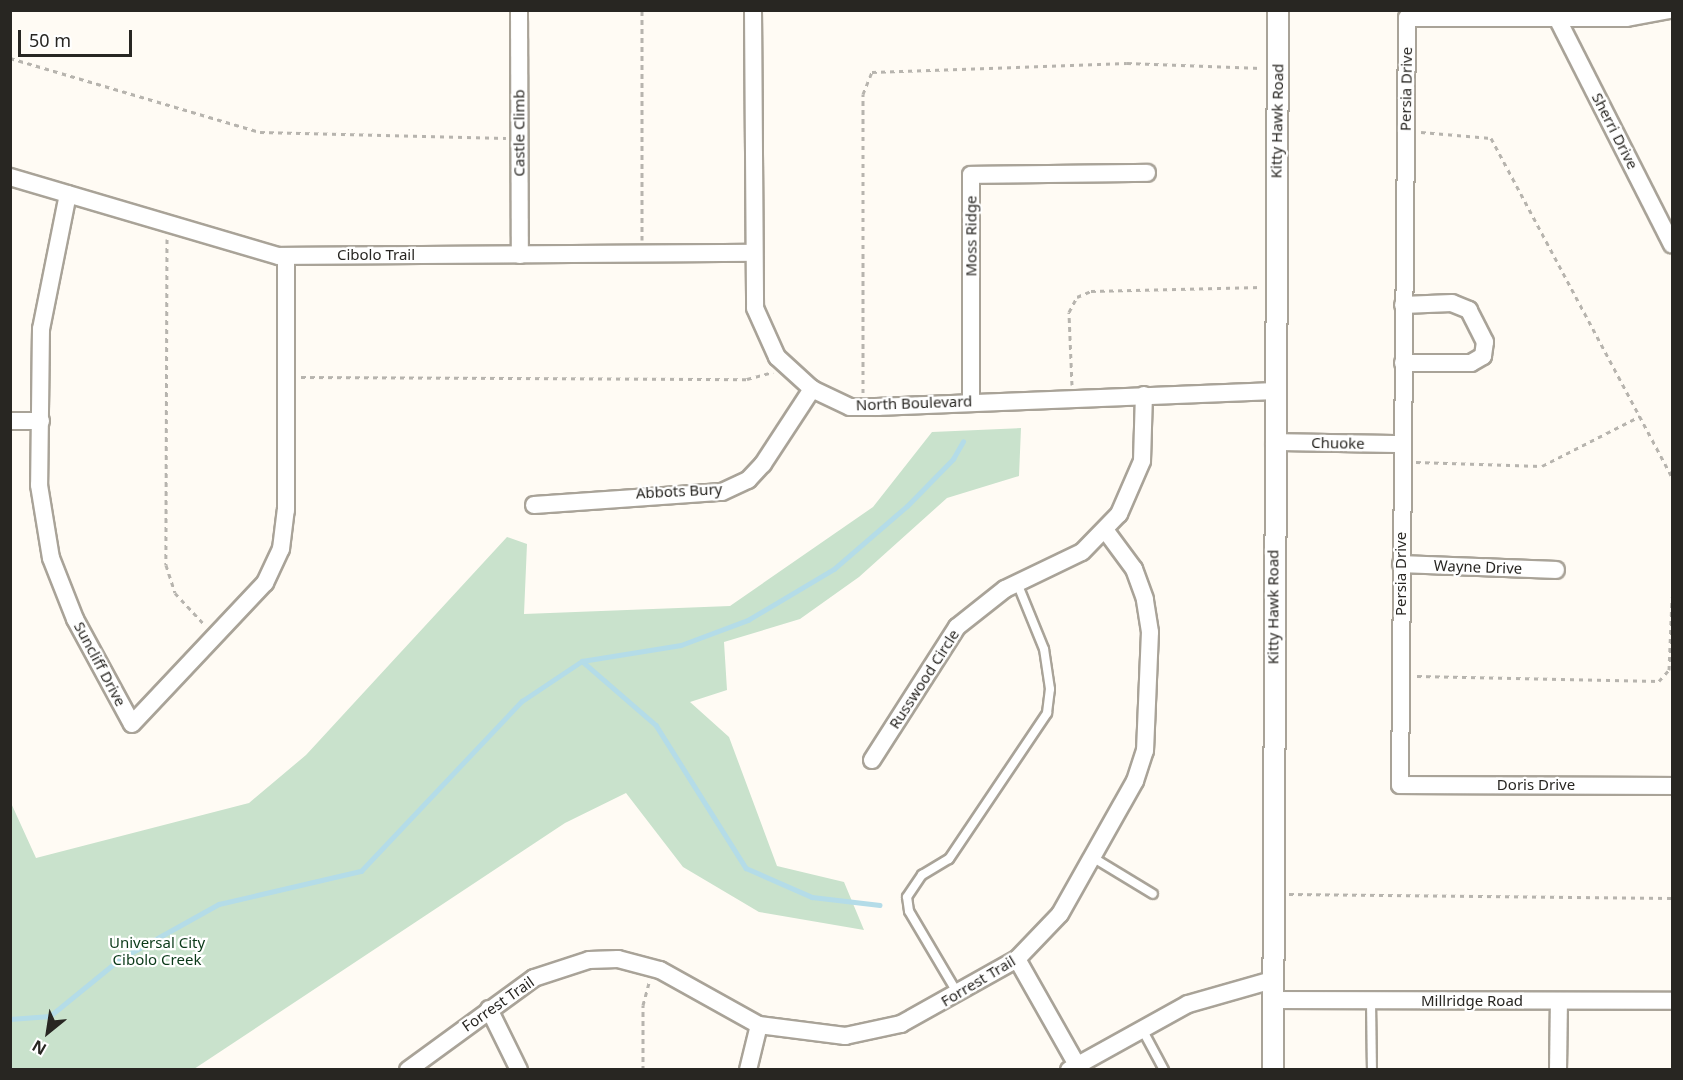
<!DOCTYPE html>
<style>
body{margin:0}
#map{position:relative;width:1683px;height:1080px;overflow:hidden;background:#fffbf4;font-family:"Noto Sans",sans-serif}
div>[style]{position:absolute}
.green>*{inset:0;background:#c9e2cc}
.stream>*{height:4.5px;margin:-2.25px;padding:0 2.25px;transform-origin:2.25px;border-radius:2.25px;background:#b4dce8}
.path>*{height:3px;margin-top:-1.5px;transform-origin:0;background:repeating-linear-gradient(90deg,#b7b4ae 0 4.5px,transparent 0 9px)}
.roads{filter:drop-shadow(2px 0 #a9a398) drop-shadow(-2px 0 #a9a398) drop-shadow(0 2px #a9a398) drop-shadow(0 -2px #a9a398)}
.service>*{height:8px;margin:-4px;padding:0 4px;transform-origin:4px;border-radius:4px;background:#fff}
.minor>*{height:16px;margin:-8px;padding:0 8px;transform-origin:8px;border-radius:8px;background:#fff}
.tertiary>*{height:20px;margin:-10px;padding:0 10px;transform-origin:10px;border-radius:10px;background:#fff}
span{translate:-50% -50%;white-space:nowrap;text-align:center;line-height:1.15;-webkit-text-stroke:4.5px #fff;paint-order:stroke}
.street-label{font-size:15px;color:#282622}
.park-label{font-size:15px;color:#0a3918}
.frame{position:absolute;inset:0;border:12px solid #282622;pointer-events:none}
.north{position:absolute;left:18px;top:1002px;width:60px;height:60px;-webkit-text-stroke:4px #fff;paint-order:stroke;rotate:210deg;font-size:16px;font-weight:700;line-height:24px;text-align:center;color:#282622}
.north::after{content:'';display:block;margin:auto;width:21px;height:27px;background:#282622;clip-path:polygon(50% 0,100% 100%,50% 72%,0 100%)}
.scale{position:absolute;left:18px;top:30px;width:114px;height:27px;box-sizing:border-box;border:3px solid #282622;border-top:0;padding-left:8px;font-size:18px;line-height:21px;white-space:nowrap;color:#282622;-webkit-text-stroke:4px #fff;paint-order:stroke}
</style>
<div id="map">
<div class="green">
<div style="clip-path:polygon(1021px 428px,1019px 476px,947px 498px,859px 577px,800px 619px,724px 642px,727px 690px,690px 702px,729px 737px,777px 866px,844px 882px,864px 930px,759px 912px,683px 867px,626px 793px,565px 823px,194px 1069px,11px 1069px,11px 803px,36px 858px,249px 803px,306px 755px,507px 537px,527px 544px,524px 614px,730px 606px,873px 507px,932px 432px)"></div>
</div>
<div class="stream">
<div style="left:582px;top:661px;width:98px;rotate:40.9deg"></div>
<div style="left:656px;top:725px;width:169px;rotate:57.8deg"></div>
<div style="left:746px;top:868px;width:72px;rotate:23.7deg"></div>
<div style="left:812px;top:897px;width:68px;rotate:6.7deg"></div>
<div style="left:10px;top:1019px;width:40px;rotate:-4.3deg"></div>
<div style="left:50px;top:1016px;width:90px;rotate:-39.2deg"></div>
<div style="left:120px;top:959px;width:113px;rotate:-29.1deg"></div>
<div style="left:219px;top:904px;width:146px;rotate:-13.1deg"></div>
<div style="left:361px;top:871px;width:234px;rotate:-46.6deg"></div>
<div style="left:522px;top:701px;width:72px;rotate:-33.7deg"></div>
<div style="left:582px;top:661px;width:100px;rotate:-9.2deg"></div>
<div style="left:681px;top:645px;width:72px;rotate:-20.5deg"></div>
<div style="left:748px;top:620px;width:100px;rotate:-30.7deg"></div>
<div style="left:834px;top:569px;width:96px;rotate:-40.8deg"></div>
<div style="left:907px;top:506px;width:66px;rotate:-45.6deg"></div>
<div style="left:953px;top:459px;width:20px;rotate:-60deg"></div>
</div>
<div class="path">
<div style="left:10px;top:58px;width:261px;rotate:16.5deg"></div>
<div style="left:260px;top:132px;width:246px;rotate:1.4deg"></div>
<div style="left:1421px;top:132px;width:70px;rotate:4.9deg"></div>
<div style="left:1491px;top:138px;width:384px;rotate:61.9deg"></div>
<div style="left:167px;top:239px;width:326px;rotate:90.2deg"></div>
<div style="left:166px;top:565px;width:29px;rotate:72deg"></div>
<div style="left:175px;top:593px;width:42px;rotate:46.9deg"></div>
<div style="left:642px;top:240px;width:230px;rotate:-90deg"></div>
<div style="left:301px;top:377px;width:446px;rotate:0.3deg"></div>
<div style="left:747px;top:379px;width:27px;rotate:-15deg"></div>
<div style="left:1072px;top:385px;width:73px;rotate:-92.4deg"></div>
<div style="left:1069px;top:312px;width:17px;rotate:-62deg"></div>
<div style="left:1077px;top:297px;width:15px;rotate:-23deg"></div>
<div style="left:1091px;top:291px;width:171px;rotate:-1.3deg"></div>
<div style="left:863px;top:393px;width:299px;rotate:-90deg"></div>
<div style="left:863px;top:94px;width:24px;rotate:-68deg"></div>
<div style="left:872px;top:72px;width:255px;rotate:-2deg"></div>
<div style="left:1127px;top:63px;width:134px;rotate:2.1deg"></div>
<div style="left:1416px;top:462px;width:126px;rotate:1.8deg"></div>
<div style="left:1542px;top:466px;width:110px;rotate:-27deg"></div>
<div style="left:1417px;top:676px;width:242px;rotate:1.2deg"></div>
<div style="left:1659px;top:681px;width:15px;rotate:-48deg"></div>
<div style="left:1669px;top:670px;width:73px;rotate:-87.6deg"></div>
<div style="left:1289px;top:894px;width:383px;rotate:0.6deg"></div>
<div style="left:643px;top:1070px;width:65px;rotate:-90deg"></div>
<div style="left:643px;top:1005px;width:24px;rotate:-75deg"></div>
</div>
<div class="roads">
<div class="service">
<div style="left:1092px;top:857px;width:71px;rotate:31.2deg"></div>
<div style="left:958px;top:994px;width:96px;rotate:-120.6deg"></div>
<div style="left:909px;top:911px;width:14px;rotate:-98deg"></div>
<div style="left:907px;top:897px;width:27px;rotate:-56deg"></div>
<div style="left:922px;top:875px;width:31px;rotate:-31deg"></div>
<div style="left:949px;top:859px;width:176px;rotate:-56.1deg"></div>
<div style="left:1047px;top:713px;width:24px;rotate:-83deg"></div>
<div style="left:1050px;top:689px;width:40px;rotate:-98.5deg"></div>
<div style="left:1044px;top:649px;width:71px;rotate:-112.2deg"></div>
<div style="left:1371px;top:1001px;width:69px;rotate:89.2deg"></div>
<div style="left:1142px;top:1029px;width:47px;rotate:61.8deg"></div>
</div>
<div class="minor">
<div style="left:519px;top:10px;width:245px;rotate:89.8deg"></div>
<div style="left:753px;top:10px;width:298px;rotate:89.6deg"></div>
<div style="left:755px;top:308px;width:54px;rotate:65.8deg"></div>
<div style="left:777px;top:357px;width:47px;rotate:42.4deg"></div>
<div style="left:812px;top:389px;width:42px;rotate:25.3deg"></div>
<div style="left:850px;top:407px;width:28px"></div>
<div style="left:878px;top:407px;width:396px;rotate:-2.3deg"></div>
<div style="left:1670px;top:10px;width:45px;rotate:169.7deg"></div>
<div style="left:1626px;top:18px;width:219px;rotate:180deg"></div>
<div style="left:1407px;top:18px;width:767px;rotate:90.52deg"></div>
<div style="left:1400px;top:785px;width:272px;rotate:0.2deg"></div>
<div style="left:1557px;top:18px;width:254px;rotate:63.1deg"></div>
<div style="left:10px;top:177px;width:280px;rotate:16.4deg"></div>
<div style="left:279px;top:256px;width:473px;rotate:-0.4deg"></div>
<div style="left:68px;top:194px;width:138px;rotate:101.3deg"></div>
<div style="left:41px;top:329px;width:156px;rotate:90.7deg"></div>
<div style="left:39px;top:485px;width:74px;rotate:80.7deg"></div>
<div style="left:51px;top:558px;width:66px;rotate:68.5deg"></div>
<div style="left:75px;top:619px;width:119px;rotate:61.5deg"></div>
<div style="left:132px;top:724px;width:194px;rotate:-46.7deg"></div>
<div style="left:265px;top:583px;width:38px;rotate:-65deg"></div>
<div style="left:281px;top:549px;width:39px;rotate:-83deg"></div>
<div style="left:286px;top:510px;width:254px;rotate:-90deg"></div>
<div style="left:1403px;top:363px;width:68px"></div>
<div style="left:1471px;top:363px;width:14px;rotate:-30deg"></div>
<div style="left:1483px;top:356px;width:14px;rotate:-82deg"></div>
<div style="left:1485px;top:342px;width:36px;rotate:-117deg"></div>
<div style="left:1469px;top:310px;width:18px;rotate:-158deg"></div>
<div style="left:1452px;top:303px;width:49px;rotate:177.7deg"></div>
<div style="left:971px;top:401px;width:226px;rotate:-90deg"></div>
<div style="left:971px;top:175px;width:176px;rotate:-0.7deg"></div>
<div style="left:10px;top:421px;width:31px"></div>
<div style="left:1274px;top:442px;width:128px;rotate:0.9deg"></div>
<div style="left:534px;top:505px;width:188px;rotate:-4deg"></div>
<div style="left:722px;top:492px;width:29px;rotate:-25deg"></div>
<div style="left:748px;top:480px;width:22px;rotate:-47deg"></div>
<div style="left:763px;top:464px;width:90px;rotate:-56.8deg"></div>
<div style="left:1401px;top:564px;width:155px;rotate:2.2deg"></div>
<div style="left:872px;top:760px;width:158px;rotate:-57.4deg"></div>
<div style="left:957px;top:627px;width:61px;rotate:-38.4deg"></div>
<div style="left:1005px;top:589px;width:85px;rotate:-25.7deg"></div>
<div style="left:1082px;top:552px;width:53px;rotate:-45.8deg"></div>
<div style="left:1119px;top:514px;width:58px;rotate:-66.5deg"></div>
<div style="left:1142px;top:461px;width:66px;rotate:-88.3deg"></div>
<div style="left:1017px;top:959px;width:122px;rotate:60.5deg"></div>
<div style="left:1272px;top:1000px;width:400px;rotate:0.1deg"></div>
<div style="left:489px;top:1009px;width:68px;rotate:63.8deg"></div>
<div style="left:408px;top:1070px;width:156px;rotate:-36.1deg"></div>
<div style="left:534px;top:978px;width:58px;rotate:-18.1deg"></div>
<div style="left:589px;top:960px;width:29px;rotate:-2deg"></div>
<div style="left:618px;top:959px;width:43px;rotate:14.7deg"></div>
<div style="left:660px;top:970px;width:113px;rotate:29.1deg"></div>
<div style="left:759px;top:1025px;width:87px;rotate:7.3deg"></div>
<div style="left:845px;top:1036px;width:57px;rotate:-12.1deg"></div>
<div style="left:901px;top:1024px;width:133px;rotate:-29.3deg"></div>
<div style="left:1017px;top:959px;width:62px;rotate:-46.3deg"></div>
<div style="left:1060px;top:914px;width:153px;rotate:-60.6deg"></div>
<div style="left:1135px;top:781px;width:32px;rotate:-72deg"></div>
<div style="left:1145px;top:751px;width:119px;rotate:-87.6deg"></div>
<div style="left:1150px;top:632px;width:33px;rotate:-99deg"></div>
<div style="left:1145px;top:599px;width:32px;rotate:-110deg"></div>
<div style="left:1134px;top:569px;width:47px;rotate:-126.4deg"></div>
<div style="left:748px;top:1070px;width:46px;rotate:-76.3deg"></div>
<div style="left:1069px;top:1070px;width:136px;rotate:-29deg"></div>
<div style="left:1188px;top:1004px;width:87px;rotate:-15.9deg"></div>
<div style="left:1558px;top:1070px;width:68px;rotate:-89.2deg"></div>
</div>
<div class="tertiary">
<div style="left:1273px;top:1070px;width:1060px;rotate:-89.73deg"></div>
</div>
</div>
<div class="street-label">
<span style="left:1406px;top:89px;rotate:-89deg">Persia Drive</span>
<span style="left:1277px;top:121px;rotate:-89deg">Kitty Hawk Road</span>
<span style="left:1615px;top:131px;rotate:63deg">Sherri Drive</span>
<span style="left:519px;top:133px;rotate:-90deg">Castle Climb</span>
<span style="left:971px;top:236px;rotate:-90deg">Moss Ridge</span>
<span style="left:376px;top:255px">Cibolo Trail</span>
<span style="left:914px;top:403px;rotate:-2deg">North Boulevard</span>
<span style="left:1338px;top:443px;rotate:1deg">Chuoke</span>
<span style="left:679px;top:491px;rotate:-3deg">Abbots Bury</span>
<span style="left:1478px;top:567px;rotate:2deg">Wayne Drive</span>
<span style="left:1401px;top:574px;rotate:-90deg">Persia Drive</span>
<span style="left:1273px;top:607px;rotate:-90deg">Kitty Hawk Road</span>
<span style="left:100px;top:664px;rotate:62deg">Suncliff Drive</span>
<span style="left:924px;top:679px;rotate:-57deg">Russwood Circle</span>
<span style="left:1536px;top:785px">Doris Drive</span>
<span style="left:978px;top:981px;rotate:-31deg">Forrest Trail</span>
<span style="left:1472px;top:1001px">Millridge Road</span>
<span style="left:498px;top:1004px;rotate:-35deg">Forrest Trail</span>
</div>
<div class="park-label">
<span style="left:157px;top:951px">Universal City<br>Cibolo Creek</span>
</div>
<div class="frame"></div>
<div class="north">N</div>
<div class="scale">50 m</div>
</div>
